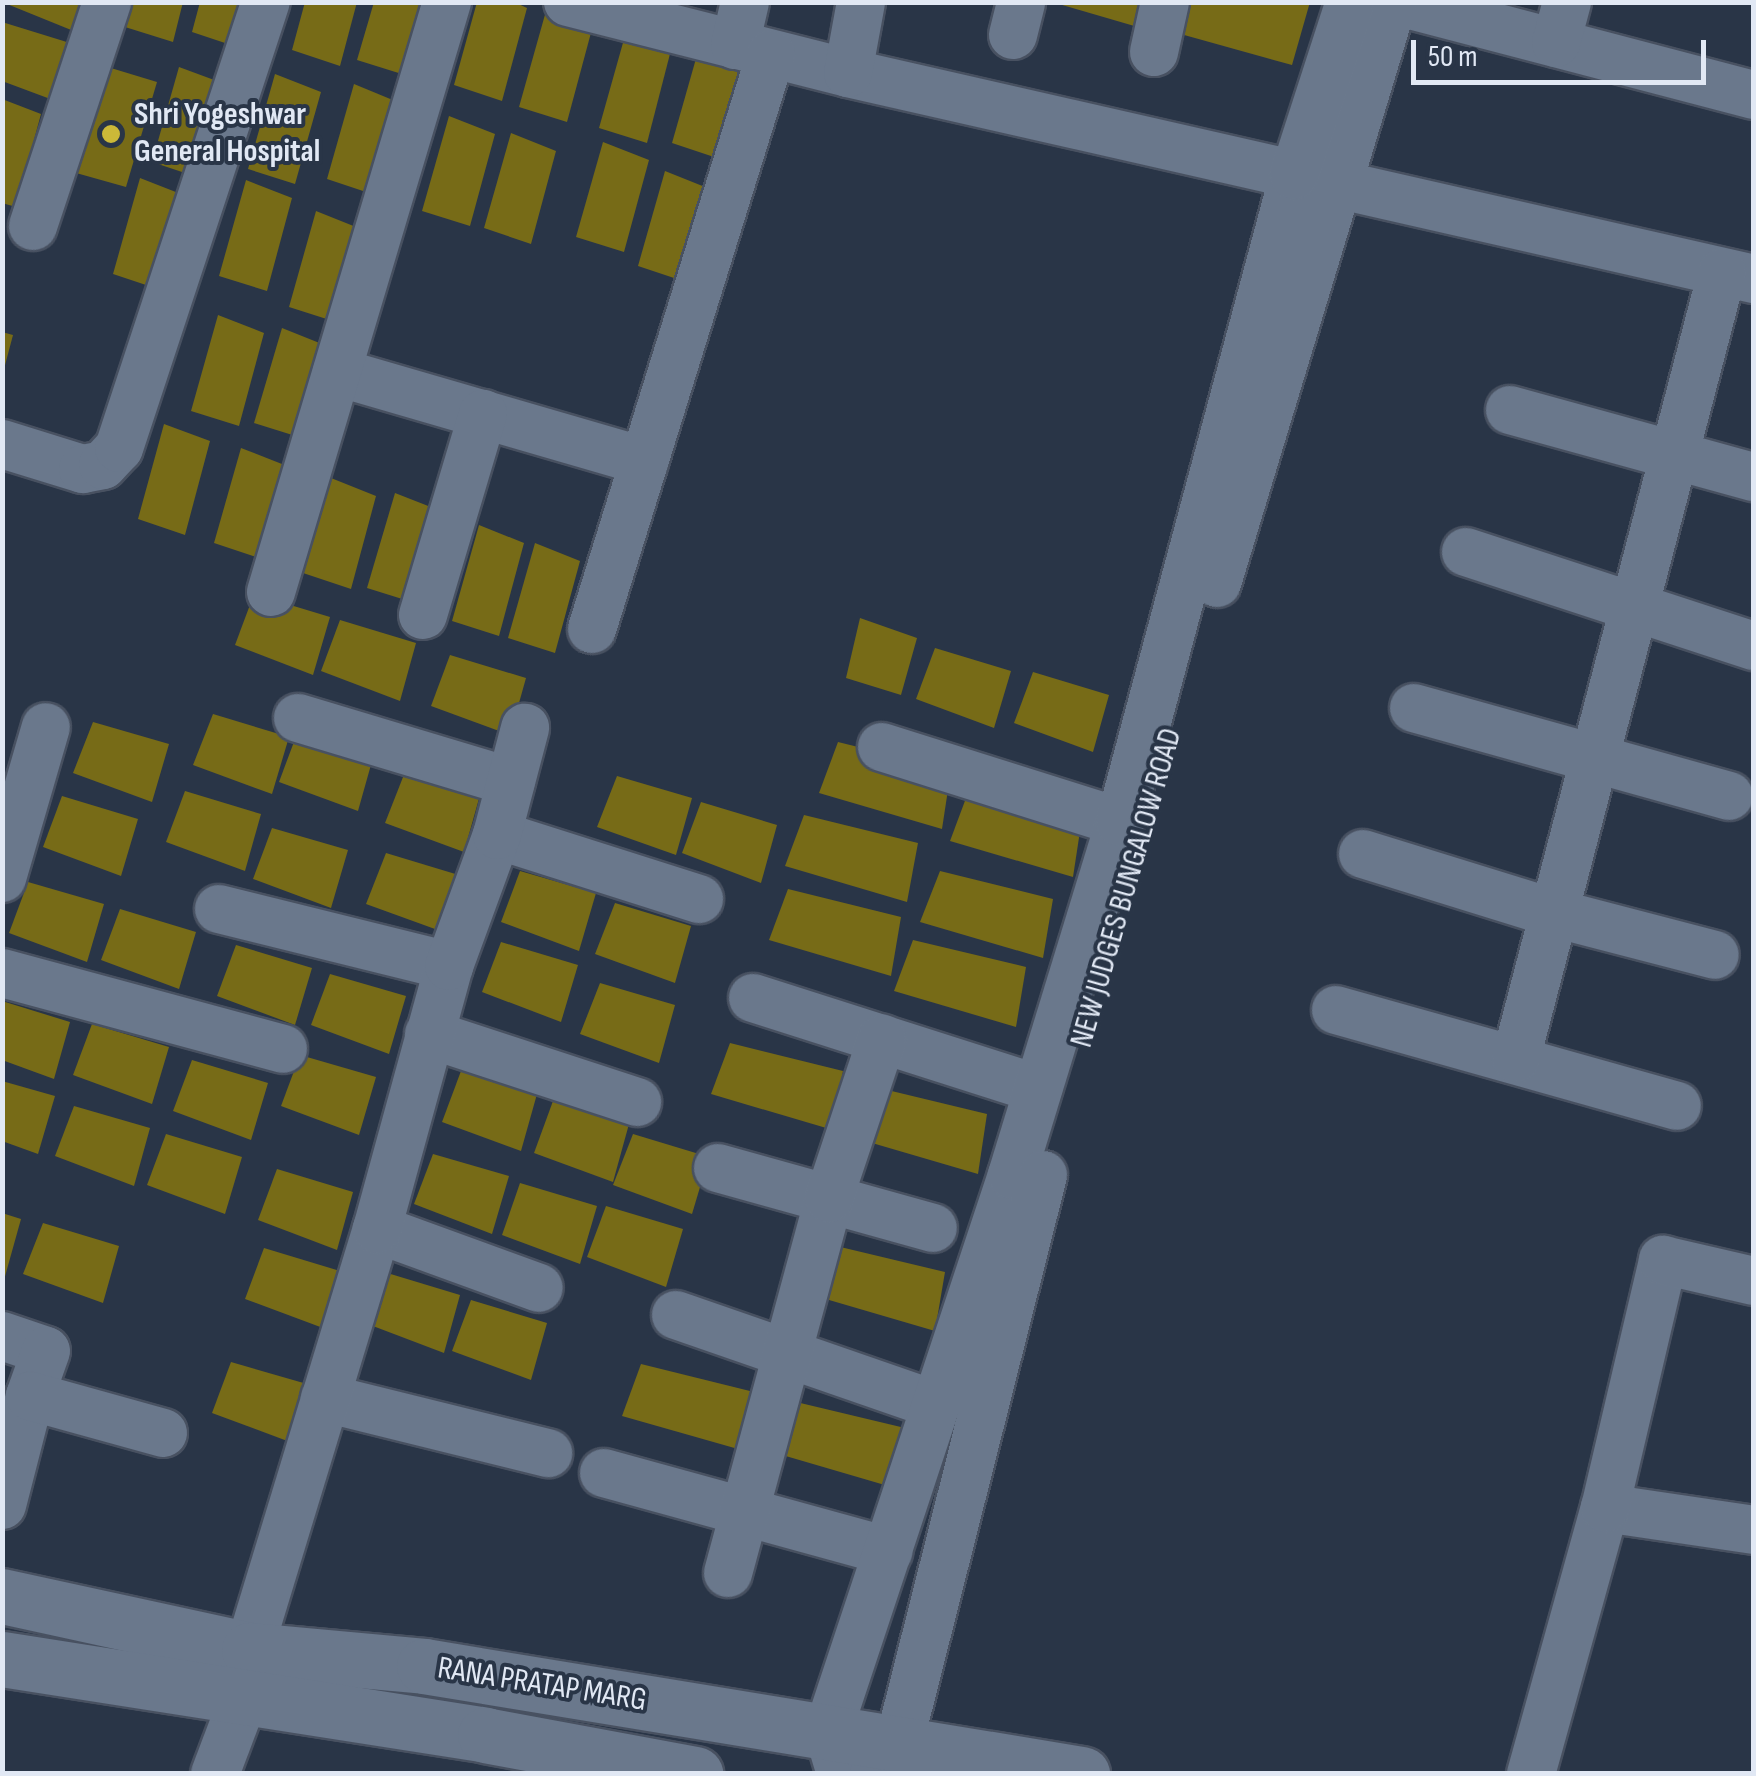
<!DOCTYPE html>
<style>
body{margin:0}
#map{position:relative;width:1756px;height:1776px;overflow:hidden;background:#293547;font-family:"Sofia Sans Condensed",sans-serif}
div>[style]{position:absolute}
.building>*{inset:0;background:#776b17}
.roads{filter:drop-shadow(2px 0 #485161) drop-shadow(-2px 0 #485161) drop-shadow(0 2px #485161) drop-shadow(0 -2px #485161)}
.street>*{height:48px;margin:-24px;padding:0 24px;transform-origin:24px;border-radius:24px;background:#6a788c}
.secondary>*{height:55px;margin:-27.5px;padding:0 27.5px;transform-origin:27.5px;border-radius:27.5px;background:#6a788c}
.dots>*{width:28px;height:28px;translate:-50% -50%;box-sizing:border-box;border:5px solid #293547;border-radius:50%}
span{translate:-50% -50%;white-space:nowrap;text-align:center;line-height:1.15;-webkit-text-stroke:8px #293547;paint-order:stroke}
.poi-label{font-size:32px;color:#e1e8f4;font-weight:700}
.left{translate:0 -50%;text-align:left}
.street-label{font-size:32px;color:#e1e8f4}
.frame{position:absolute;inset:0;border:5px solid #e1e8f4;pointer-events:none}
.scale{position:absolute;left:1411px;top:40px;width:295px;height:45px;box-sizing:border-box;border:5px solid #e1e8f4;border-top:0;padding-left:12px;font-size:30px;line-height:35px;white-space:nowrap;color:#e1e8f4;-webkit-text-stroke:8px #293547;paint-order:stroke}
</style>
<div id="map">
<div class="building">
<div style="clip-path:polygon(2px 2px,90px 2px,81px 34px)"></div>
<div style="clip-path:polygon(132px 2px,183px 2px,173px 42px,125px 27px)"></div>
<div style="clip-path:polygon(200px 2px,252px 2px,240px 48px,192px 32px)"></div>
<div style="clip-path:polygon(305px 2px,357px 2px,340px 66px,292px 50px)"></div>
<div style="clip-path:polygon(374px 2px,425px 2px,405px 75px,357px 60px)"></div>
<div style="clip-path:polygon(477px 2px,514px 2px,527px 8px,502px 101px,454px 85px)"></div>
<div style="clip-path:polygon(1052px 2px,1154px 2px,1148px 30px)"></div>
<div style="clip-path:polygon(1185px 2px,1310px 2px,1292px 65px,1177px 33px)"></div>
<div style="clip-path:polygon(546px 11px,592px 29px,567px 122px,519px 107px)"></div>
<div style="clip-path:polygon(2px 22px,70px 43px,53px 100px,2px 81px)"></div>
<div style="clip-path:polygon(626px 32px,671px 50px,647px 143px,599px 128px)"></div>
<div style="clip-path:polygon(699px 48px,745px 65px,720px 159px,672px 143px)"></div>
<div style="clip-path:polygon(101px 65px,157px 82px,126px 187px,69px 171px)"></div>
<div style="clip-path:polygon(179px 67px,225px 84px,200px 178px,152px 162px)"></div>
<div style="clip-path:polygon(275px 74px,321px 92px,295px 184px,248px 169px)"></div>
<div style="clip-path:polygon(354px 84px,400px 103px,375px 195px,327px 179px)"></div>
<div style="clip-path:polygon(2px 99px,41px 114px,16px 207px,2px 203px)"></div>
<div style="clip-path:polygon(449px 116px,495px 134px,470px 226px,422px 211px)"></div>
<div style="clip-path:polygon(511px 133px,556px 151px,531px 244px,484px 228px)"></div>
<div style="clip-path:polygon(603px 142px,649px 160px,624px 252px,576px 237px)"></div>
<div style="clip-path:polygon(665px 171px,710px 189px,686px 282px,638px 266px)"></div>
<div style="clip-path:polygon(140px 178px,186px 196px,161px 290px,113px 274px)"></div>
<div style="clip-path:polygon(246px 180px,292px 198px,267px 291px,219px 276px)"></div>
<div style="clip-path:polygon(316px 211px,361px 229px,336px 322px,289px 307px)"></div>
<div style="clip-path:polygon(218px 315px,264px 333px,239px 426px,191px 411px)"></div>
<div style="clip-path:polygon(282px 328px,327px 346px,302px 438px,254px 423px)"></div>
<div style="clip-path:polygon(2px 332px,13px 335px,4px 369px,2px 369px)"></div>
<div style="clip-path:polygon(164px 424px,210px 441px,185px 535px,138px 519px)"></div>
<div style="clip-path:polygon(241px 448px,287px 466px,262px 559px,214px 543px)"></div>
<div style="clip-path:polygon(331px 478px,376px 496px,351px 589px,303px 573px)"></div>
<div style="clip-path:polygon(395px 493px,441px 511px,415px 603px,367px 588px)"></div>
<div style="clip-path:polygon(479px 525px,524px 543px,499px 636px,452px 621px)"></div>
<div style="clip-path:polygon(535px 543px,580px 561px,555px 653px,508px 638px)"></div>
<div style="clip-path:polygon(254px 594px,330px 617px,313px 675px,235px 645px)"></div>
<div style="clip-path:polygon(860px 618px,917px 638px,901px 695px,846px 678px)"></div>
<div style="clip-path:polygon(340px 620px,416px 643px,400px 701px,321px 671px)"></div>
<div style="clip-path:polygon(935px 648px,1011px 671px,994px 728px,916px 699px)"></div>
<div style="clip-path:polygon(450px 655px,526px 678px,510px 735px,431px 706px)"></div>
<div style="clip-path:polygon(1033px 672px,1109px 695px,1093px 752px,1014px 723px)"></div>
<div style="clip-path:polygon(213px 714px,289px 737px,272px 794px,193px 765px)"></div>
<div style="clip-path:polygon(93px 722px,169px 744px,152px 802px,73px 773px)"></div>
<div style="clip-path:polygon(298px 731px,374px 754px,358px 811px,279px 782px)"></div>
<div style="clip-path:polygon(838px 742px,951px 770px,942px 829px,819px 793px)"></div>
<div style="clip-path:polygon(405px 772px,480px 795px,464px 852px,385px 823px)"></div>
<div style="clip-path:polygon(617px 776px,692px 798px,676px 855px,597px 827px)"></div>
<div style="clip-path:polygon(969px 790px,1082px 818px,1073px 877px,950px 841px)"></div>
<div style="clip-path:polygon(185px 791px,261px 814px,245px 871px,166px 842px)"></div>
<div style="clip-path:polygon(62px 796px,138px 819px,121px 876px,43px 847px)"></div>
<div style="clip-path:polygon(701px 802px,777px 825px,761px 883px,682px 853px)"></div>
<div style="clip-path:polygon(804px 815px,918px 843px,907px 902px,785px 866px)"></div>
<div style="clip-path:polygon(272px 828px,348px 850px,331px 908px,253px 879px)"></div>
<div style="clip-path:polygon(386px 853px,462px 876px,446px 933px,366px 904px)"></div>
<div style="clip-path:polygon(520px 871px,596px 893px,579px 951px,501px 922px)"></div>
<div style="clip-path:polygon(940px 871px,1053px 899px,1043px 958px,920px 922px)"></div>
<div style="clip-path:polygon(28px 882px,104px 904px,87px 962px,9px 933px)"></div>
<div style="clip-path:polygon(788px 889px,901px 917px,891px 976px,769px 940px)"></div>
<div style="clip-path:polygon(615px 903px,691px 926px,675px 983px,595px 954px)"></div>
<div style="clip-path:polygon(120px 909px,196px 932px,179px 989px,101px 960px)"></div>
<div style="clip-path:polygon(913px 940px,1026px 967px,1016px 1027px,894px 991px)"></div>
<div style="clip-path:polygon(501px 942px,578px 965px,561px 1022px,482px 992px)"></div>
<div style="clip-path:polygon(236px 945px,312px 968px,295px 1025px,217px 996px)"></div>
<div style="clip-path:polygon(330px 974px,406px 996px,389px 1054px,311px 1025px)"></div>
<div style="clip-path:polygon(600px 983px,675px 1005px,659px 1063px,580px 1034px)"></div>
<div style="clip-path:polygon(2px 1001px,70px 1022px,54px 1079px,2px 1060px)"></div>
<div style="clip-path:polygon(92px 1024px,169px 1047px,152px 1104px,73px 1075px)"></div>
<div style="clip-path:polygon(730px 1043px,843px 1071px,833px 1130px,711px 1094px)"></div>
<div style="clip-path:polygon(300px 1055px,376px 1077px,359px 1135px,281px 1106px)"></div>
<div style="clip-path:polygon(192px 1060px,268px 1083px,251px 1140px,173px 1111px)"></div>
<div style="clip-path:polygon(461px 1071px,537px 1094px,521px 1151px,442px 1122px)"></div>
<div style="clip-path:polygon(2px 1081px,55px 1096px,38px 1154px,2px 1141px)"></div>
<div style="clip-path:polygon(875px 1087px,987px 1114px,978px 1174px,855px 1138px)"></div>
<div style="clip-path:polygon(553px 1101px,629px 1124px,613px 1182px,534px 1153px)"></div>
<div style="clip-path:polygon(74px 1106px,150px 1128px,134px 1186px,55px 1156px)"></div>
<div style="clip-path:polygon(166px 1134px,242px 1157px,225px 1214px,147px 1185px)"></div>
<div style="clip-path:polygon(633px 1134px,709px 1157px,692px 1214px,613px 1185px)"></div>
<div style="clip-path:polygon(433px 1154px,509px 1176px,492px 1234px,414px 1204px)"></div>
<div style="clip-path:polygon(277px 1169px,353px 1192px,337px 1250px,258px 1220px)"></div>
<div style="clip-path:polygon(520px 1183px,597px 1206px,580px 1264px,502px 1235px)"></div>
<div style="clip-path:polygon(606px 1206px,683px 1229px,666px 1287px,587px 1257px)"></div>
<div style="clip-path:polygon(2px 1213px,21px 1219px,4px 1280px,2px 1280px)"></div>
<div style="clip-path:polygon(43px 1223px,119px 1246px,103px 1303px,23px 1274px)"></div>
<div style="clip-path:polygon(832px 1245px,945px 1272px,935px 1331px,812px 1295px)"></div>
<div style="clip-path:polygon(264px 1248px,340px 1271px,323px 1328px,245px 1299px)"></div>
<div style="clip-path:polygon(384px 1272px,460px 1295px,444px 1353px,365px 1323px)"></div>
<div style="clip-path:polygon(471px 1300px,547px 1323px,531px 1380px,452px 1351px)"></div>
<div style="clip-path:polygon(231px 1362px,307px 1384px,290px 1442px,212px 1413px)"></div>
<div style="clip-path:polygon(641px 1364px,754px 1392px,745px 1451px,622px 1416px)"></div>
<div style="clip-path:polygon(792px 1401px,905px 1428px,895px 1488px,772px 1452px)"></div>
</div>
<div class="roads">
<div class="street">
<div style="left:568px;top:2px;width:289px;rotate:14.2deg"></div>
<div style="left:848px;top:73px;width:929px;rotate:12.81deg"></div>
<div style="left:1399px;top:2px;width:367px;rotate:14.7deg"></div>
<div style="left:1013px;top:35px;width:34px;rotate:-76deg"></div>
<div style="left:1556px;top:43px;width:42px;rotate:-75deg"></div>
<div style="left:735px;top:45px;width:44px;rotate:-76.9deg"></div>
<div style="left:1154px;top:52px;width:51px;rotate:-77.6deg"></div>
<div style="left:848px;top:73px;width:72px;rotate:-79.6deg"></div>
<div style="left:33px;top:226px;width:236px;rotate:-71.7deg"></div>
<div style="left:337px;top:372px;width:320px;rotate:16.2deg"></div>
<div style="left:1510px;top:410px;width:253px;rotate:15.4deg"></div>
<div style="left:2px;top:444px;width:85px;rotate:17.2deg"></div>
<div style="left:83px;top:469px;width:20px;rotate:-11deg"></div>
<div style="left:103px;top:465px;width:23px;rotate:-47deg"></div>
<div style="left:119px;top:448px;width:470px;rotate:-71.8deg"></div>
<div style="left:1466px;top:552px;width:303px;rotate:18.1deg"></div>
<div style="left:1217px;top:583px;width:607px;rotate:-73.15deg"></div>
<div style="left:271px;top:592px;width:616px;rotate:-73.39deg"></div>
<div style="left:423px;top:615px;width:210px;rotate:-73.4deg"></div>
<div style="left:592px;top:629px;width:602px;rotate:-72.71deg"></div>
<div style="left:1414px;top:708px;width:327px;rotate:15.6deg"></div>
<div style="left:298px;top:718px;width:222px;rotate:16.7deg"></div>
<div style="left:882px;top:747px;width:250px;rotate:17.5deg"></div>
<div style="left:497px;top:835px;width:212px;rotate:17.6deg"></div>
<div style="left:1363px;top:854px;width:200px;rotate:17.2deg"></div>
<div style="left:1554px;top:913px;width:166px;rotate:14.6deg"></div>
<div style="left:2px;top:878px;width:157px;rotate:-73.8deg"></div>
<div style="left:219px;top:909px;width:237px;rotate:13.9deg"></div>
<div style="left:2px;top:973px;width:291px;rotate:15.1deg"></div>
<div style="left:753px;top:998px;width:299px;rotate:17.7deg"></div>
<div style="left:1336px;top:1010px;width:354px;rotate:15.7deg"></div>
<div style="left:429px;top:1034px;width:219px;rotate:18.1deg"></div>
<div style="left:1516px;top:1058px;width:812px;rotate:-75.3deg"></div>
<div style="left:718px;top:1168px;width:223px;rotate:15.6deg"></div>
<div style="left:377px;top:1229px;width:172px;rotate:20deg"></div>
<div style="left:676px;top:1315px;width:275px;rotate:19.1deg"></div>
<div style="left:2px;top:1336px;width:46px;rotate:18.8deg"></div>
<div style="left:46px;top:1351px;width:48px;rotate:109.6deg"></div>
<div style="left:325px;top:1398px;width:230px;rotate:13.9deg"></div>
<div style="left:604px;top:1473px;width:295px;rotate:15.4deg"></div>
<div style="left:2px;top:1505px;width:113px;rotate:-75.6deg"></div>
<div style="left:30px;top:1396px;width:138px;rotate:15.5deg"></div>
<div style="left:1605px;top:1508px;width:151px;rotate:8.4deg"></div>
<div style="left:728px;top:1573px;width:388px;rotate:-74.9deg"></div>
<div style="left:829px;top:1198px;width:168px;rotate:-71.6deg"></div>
<div style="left:249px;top:1650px;width:440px;rotate:-73.1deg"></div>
<div style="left:377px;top:1229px;width:273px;rotate:-74.7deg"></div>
<div style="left:449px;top:966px;width:140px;rotate:-69.9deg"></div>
<div style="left:497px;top:835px;width:111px;rotate:-75.3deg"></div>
<div style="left:215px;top:1774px;width:79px;rotate:-69.3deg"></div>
<div style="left:841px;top:1774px;width:45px;rotate:-106.8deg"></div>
<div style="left:828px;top:1731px;width:586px;rotate:-71.69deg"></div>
<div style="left:1012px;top:1175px;width:369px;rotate:-73deg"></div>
<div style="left:1120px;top:822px;width:670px;rotate:-74.95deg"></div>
<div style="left:1294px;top:175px;width:182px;rotate:-72.1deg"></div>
<div style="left:874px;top:1774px;width:40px;rotate:-51deg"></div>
<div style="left:899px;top:1743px;width:586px;rotate:-75.77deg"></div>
<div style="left:1531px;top:1774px;width:276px;rotate:-74.5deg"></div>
<div style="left:1605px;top:1508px;width:255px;rotate:-76.8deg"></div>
<div style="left:1663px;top:1260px;width:93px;rotate:13deg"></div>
</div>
<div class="secondary">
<div style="left:2px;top:1596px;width:253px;rotate:12.3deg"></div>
<div style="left:249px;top:1650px;width:176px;rotate:5.2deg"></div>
<div style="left:424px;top:1666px;width:667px;rotate:9.32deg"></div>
<div style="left:2px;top:1659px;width:489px;rotate:8.9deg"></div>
<div style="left:485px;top:1735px;width:214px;rotate:10.5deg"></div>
</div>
</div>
<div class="dots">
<div style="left:111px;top:134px;background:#ccb938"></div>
</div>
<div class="poi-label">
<span class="left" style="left:134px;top:134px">Shri Yogeshwar<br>General Hospital</span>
</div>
<div class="street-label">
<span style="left:1127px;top:888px;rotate:-74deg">NEW JUDGES BUNGALOW ROAD</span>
<span style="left:542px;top:1685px;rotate:9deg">RANA PRATAP MARG</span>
</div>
<div class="frame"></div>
<div class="scale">50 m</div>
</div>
